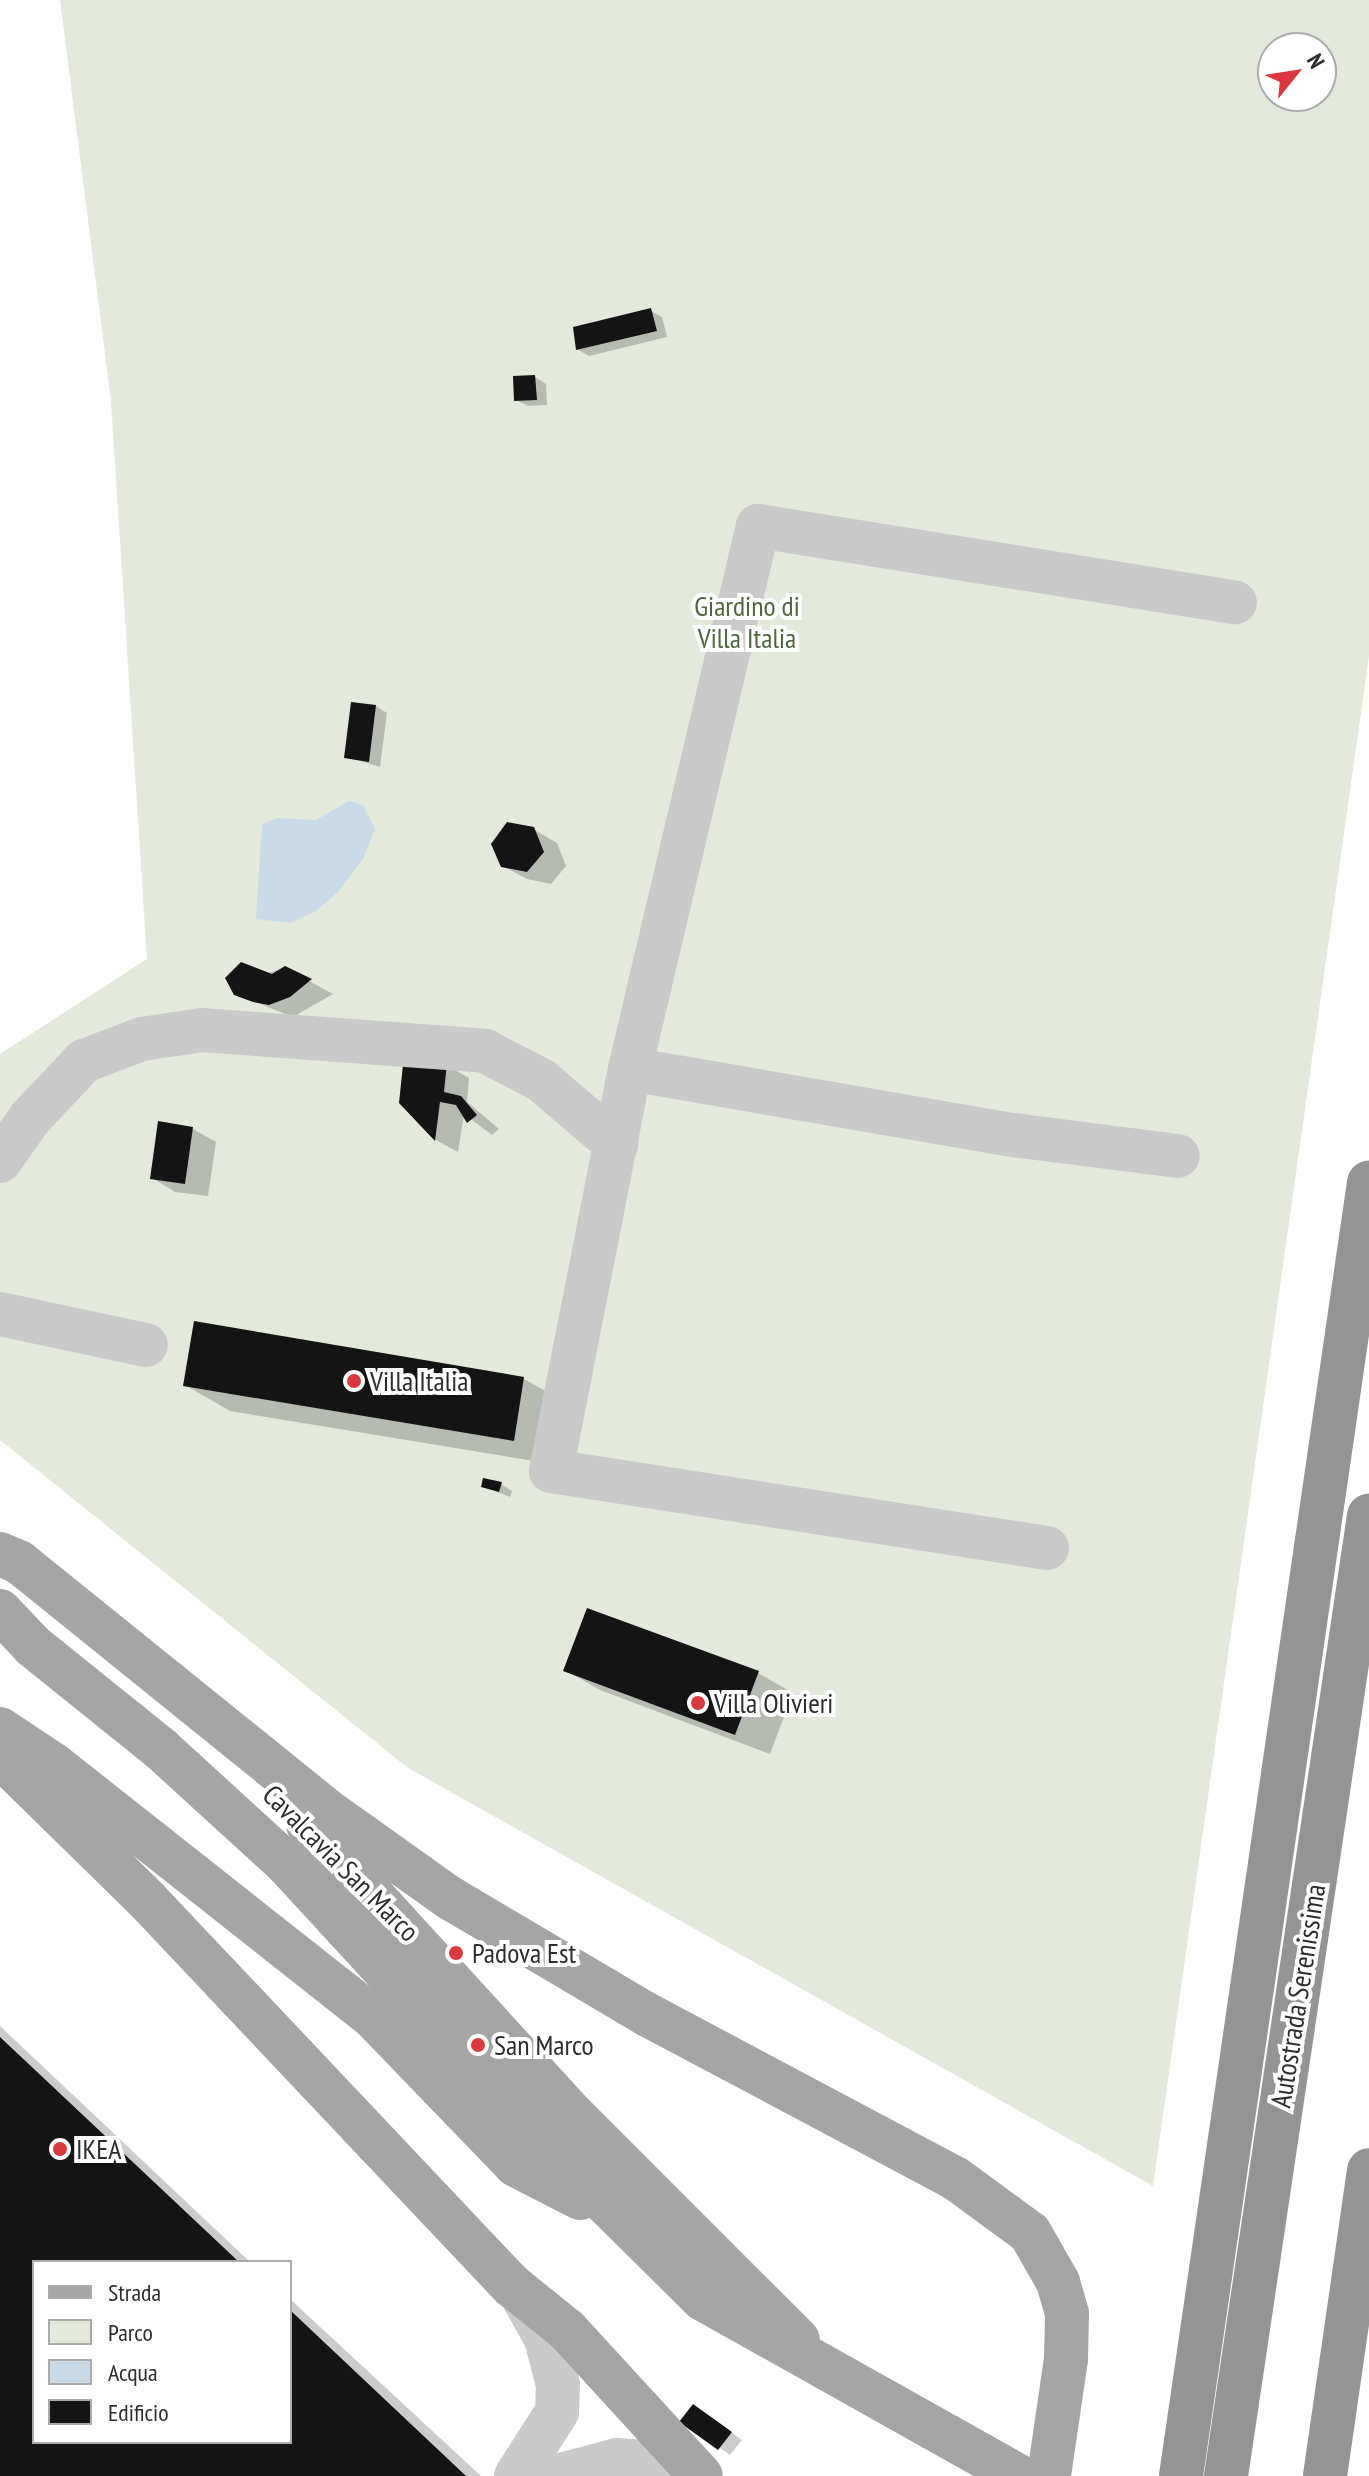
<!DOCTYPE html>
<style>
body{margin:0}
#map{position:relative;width:1369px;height:2476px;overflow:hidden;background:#fff;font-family:"PT Sans Narrow",sans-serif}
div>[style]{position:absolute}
.green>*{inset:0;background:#e3eadc}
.water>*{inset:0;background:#c9dbe9}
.shadow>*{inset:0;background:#0003}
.building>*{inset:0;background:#141414}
.minor>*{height:44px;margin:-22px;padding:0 22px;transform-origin:22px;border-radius:22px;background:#cacaca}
.major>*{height:44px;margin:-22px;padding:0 22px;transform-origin:22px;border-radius:22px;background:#a5a5a5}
.highway>*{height:44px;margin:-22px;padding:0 22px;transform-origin:22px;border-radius:22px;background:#949494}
.dots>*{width:22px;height:22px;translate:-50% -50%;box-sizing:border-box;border:4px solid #fff;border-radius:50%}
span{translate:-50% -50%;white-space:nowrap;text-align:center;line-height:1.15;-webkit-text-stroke:8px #fff;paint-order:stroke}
.park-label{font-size:28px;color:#4f663e}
.poi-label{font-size:28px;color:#2d2d2d}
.left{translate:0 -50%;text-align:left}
.street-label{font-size:28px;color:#2d2d2d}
.legend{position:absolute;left:32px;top:2260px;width:260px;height:184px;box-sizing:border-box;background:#fff;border:2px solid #ababab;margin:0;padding:10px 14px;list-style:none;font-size:24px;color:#2d2d2d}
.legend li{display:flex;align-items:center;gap:16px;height:40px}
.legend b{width:40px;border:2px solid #ababab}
.north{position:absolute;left:1257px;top:32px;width:80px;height:80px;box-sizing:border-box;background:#fff;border:2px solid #ababab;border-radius:50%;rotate:60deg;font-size:22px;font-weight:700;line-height:32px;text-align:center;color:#2d2d2d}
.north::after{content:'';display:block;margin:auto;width:28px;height:36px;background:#da3a3f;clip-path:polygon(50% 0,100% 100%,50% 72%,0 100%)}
</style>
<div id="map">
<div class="green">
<div style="clip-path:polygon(evenodd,60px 0,1369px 0,1369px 656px,1153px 2186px,408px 1768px,0 1440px,0 1054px,147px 959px,111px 401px,60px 0,1273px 48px,1321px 48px,1321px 96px,1273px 96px,1273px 48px)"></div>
</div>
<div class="water">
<div style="clip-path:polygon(349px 801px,363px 805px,375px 829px,363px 859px,338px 892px,316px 911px,290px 923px,256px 919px,262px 824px,277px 818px,316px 820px)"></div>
</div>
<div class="shadow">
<div style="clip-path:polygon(651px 311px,662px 317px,667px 337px,589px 356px,577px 349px)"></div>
<div style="clip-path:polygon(535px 377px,546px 384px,547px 405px,528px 406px,516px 400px)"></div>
<div style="clip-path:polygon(376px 706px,387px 713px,380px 767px,347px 757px)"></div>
<div style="clip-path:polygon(533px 829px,557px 843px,566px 866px,551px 884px,527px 879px,503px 866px)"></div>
<div style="clip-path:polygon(285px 968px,333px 994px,293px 1017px,235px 994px,262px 975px)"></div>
<div style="clip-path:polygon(446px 1065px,469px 1078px,467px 1102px,499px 1129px,492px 1135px,464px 1114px,458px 1152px,436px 1140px,401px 1102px)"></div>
<div style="clip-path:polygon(193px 1129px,216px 1142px,208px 1196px,175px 1192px,152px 1178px)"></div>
<div style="clip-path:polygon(524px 1379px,569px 1404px,559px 1465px,230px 1411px,185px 1385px)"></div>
<div style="clip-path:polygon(501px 1484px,512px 1491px,510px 1497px,483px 1486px)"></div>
<div style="clip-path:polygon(565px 1670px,758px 1673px,793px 1693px,770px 1754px,600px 1690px)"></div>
<div style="clip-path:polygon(0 2026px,250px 2262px,34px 2262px,34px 2442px,290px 2442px,290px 2299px,481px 2476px,0 2476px)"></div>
<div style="clip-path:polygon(704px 2413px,742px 2440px,730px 2455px,682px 2421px)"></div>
</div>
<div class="building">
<div style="clip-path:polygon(651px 308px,657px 331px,576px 350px,573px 327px)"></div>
<div style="clip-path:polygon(535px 375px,537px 400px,514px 401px,513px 376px)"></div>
<div style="clip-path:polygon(351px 702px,376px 705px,369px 762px,344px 758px)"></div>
<div style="clip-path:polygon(507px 822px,534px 827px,544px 852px,527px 872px,501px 867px,491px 844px)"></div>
<div style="clip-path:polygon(241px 962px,272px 974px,285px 966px,312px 979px,290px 997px,269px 1005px,253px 1002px,234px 995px,225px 978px)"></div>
<div style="clip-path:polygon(404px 1055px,447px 1063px,444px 1092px,461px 1096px,477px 1115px,467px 1123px,456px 1105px,440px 1102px,435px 1141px,399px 1103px)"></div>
<div style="clip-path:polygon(158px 1121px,193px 1127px,185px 1184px,150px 1179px)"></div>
<div style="clip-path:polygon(194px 1321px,524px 1377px,514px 1441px,183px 1386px)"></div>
<div style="clip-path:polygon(483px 1478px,502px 1482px,499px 1492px,481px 1487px)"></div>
<div style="clip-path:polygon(587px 1608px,759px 1671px,735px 1735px,563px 1671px)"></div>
<div style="clip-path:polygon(0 2037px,239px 2262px,34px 2262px,34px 2442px,290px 2442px,290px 2310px,466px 2476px,0 2476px)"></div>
<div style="clip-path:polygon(693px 2404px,732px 2432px,718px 2450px,679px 2422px)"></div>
</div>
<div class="minor">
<div style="left:630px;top:1069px;width:390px;rotate:9.8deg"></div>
<div style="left:1014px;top:1135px;width:165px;rotate:7.3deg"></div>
<div style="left:0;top:1161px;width:52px;rotate:-55.1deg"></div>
<div style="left:30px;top:1118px;width:79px;rotate:-46.5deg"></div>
<div style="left:84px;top:1061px;width:62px;rotate:-20.8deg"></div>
<div style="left:142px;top:1039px;width:61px;rotate:-8.5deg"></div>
<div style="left:202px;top:1030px;width:284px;rotate:4.2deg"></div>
<div style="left:485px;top:1051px;width:63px;rotate:27.4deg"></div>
<div style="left:541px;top:1080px;width:99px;rotate:40.5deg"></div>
<div style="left:0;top:1314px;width:149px;rotate:12deg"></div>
<div style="left:1047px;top:1548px;width:502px;rotate:-171.18deg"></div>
<div style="left:551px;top:1471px;width:410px;rotate:-78.9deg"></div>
<div style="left:630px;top:1069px;width:558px;rotate:-76.74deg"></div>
<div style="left:758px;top:526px;width:483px;rotate:9.1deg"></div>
<div style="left:516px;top:2476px;width:76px;rotate:-57.4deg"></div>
<div style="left:557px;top:2412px;width:27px;rotate:-88deg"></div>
<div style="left:558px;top:2385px;width:48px;rotate:-104.6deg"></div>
<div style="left:546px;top:2339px;width:48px;rotate:-118.7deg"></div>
<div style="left:557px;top:2476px;width:62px;rotate:-14.9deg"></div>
<div style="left:617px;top:2460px;width:30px;rotate:4deg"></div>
<div style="left:647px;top:2462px;width:30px;rotate:27deg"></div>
</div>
<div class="major">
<div style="left:0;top:1554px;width:21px;rotate:23deg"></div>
<div style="left:19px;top:1562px;width:403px;rotate:38.9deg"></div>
<div style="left:333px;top:1815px;width:143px;rotate:35.4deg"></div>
<div style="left:450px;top:1898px;width:230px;rotate:30.6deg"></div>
<div style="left:648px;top:2015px;width:348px;rotate:28deg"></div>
<div style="left:955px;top:2178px;width:93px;rotate:36.3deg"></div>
<div style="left:1030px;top:2233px;width:56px;rotate:60.3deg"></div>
<div style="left:1058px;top:2282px;width:33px;rotate:74deg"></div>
<div style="left:1067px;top:2314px;width:45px;rotate:91.3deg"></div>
<div style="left:1066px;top:2359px;width:118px;rotate:98.3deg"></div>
<div style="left:0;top:1611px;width:48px;rotate:46.7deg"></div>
<div style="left:33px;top:1646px;width:164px;rotate:38.8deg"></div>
<div style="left:161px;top:1749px;width:171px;rotate:42.4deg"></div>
<div style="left:287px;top:1864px;width:355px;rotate:47.4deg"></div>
<div style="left:527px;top:2125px;width:247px;rotate:44.7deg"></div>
<div style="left:703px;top:2299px;width:361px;rotate:29.3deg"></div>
<div style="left:0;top:1729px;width:65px;rotate:33.7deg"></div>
<div style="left:54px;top:1765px;width:408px;rotate:38.3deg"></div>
<div style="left:374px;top:2018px;width:204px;rotate:46deg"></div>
<div style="left:516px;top:2165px;width:72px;rotate:27.3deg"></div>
<div style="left:0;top:1756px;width:207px;rotate:44.4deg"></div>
<div style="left:148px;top:1901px;width:528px;rotate:46.61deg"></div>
<div style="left:511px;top:2285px;width:72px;rotate:38.8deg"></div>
<div style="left:567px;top:2330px;width:198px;rotate:47.5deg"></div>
<div style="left:308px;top:1825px;width:393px;rotate:47.6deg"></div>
<div style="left:573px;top:2115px;width:318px;rotate:45deg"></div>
</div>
<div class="highway">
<div style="left:1181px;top:2476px;width:1307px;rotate:-81.73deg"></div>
<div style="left:1226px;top:2476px;width:971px;rotate:-81.53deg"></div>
<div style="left:1325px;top:2476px;width:309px;rotate:-81.8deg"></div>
</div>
<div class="dots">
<div style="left:354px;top:1381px;background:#da3a3f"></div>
<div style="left:698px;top:1703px;background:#da3a3f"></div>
<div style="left:456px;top:1953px;background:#da3a3f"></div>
<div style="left:478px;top:2045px;background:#da3a3f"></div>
<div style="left:60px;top:2149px;background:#da3a3f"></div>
</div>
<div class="park-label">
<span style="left:747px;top:622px">Giardino di<br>Villa Italia</span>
</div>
<div class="poi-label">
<span class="left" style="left:370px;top:1381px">Villa Italia</span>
<span class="left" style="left:714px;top:1703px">Villa Olivieri</span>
<span class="left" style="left:472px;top:1953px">Padova Est</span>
<span class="left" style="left:494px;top:2045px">San Marco</span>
<span class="left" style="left:76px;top:2149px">IKEA</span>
</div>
<div class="street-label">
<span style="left:341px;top:1863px;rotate:45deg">Cavalcavia San Marco</span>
<span style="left:1298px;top:1996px;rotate:-81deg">Autostrada Serenissima</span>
</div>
<ul class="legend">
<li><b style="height:10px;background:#a5a5a5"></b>Strada</li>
<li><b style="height:22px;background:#e3eadc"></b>Parco</li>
<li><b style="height:22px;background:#c9dbe9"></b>Acqua</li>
<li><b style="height:22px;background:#141414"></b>Edificio</li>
</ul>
<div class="north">N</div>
</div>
